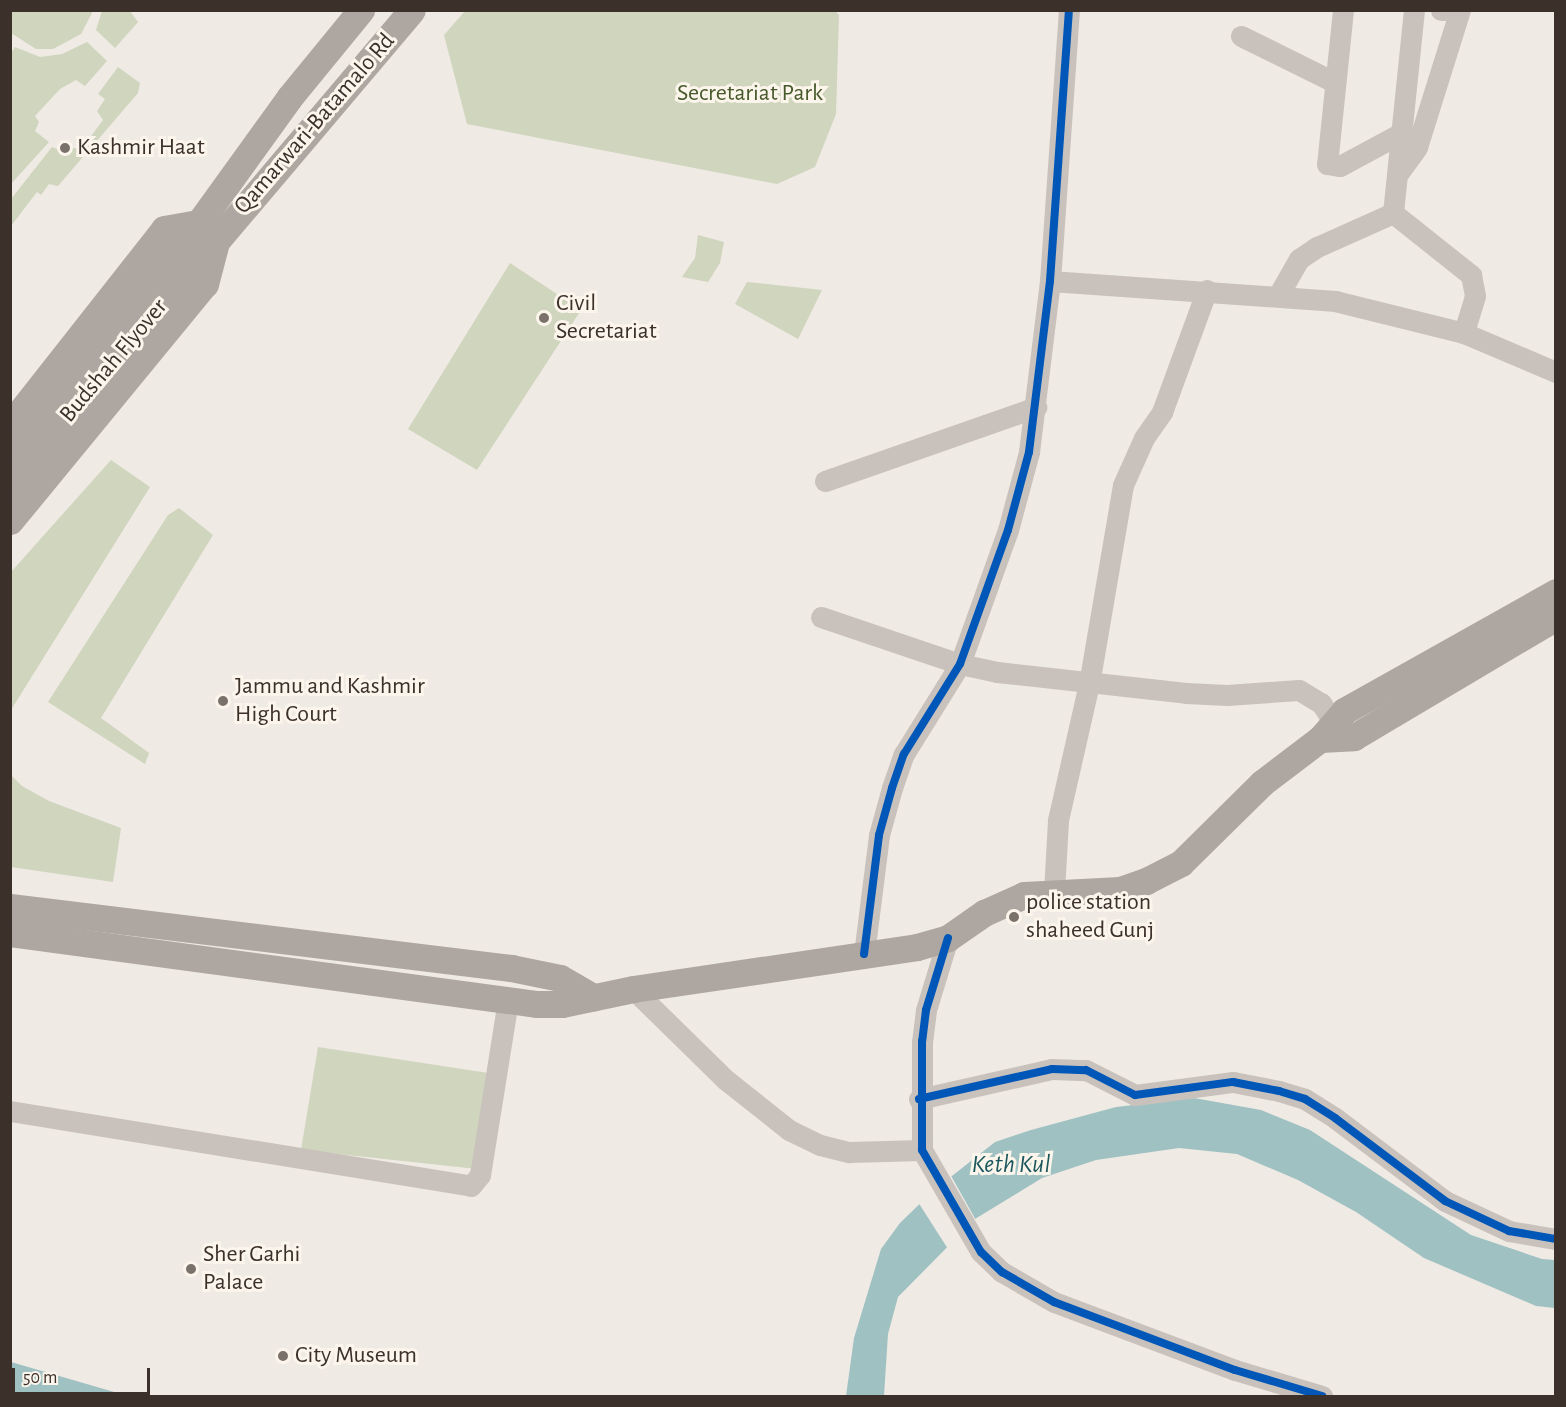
<!DOCTYPE html>
<style>
body{margin:0}
#map{position:relative;width:1566px;height:1407px;overflow:hidden;background:#efeae4;font-family:"Alegreya Sans",sans-serif}
div>[style]{position:absolute}
.green>*{inset:0;background:#d0d5be}
.water>*{inset:0;background:#9fc1c2}
.pier>*{inset:0;background:#efeae4}
.minor>*{height:21px;margin:-10.5px;padding:0 10.5px;transform-origin:10.5px;border-radius:10.5px;background:#c9c2bc}
.major>*{height:27px;margin:-13.5px;padding:0 13.5px;transform-origin:13.5px;border-radius:13.5px;background:#aea7a1}
.cycleway>*{height:8px;margin:-4px;padding:0 4px;transform-origin:4px;border-radius:4px;background:#0057b8}
.dots>*{width:16px;height:16px;translate:-50% -50%;box-sizing:border-box;border:3px solid #fbf5ec;border-radius:50%}
span{translate:-50% -50%;white-space:nowrap;text-align:center;line-height:1.15;-webkit-text-stroke:6px #fbf5ec;paint-order:stroke}
.park-label{font-size:24px;color:#485a2c}
.street-label{font-size:24px;color:#3b302a}
.poi-label{font-size:24px;color:#3b302a}
.left{translate:0 -50%;text-align:left}
.water-label{font-size:26px;color:#1d585e;font-style:italic}
.frame{position:absolute;inset:0;border:12px solid #3b302a;pointer-events:none}
.scale{position:absolute;left:12px;top:1368px;width:138px;height:27px;box-sizing:border-box;border:3px solid #3b302a;border-top:0;padding-left:8px;font-size:18px;line-height:21px;white-space:nowrap;color:#3b302a;-webkit-text-stroke:4px #fbf5ec;paint-order:stroke}
</style>
<div id="map">
<div class="green">
<div style="clip-path:polygon(11px 10px,93px 10px,93px 11px,81px 34px,53px 49px,36px 49px,11px 33px)"></div>
<div style="clip-path:polygon(102px 11px,130px 11px,138px 22px,115px 48px,96px 30px)"></div>
<div style="clip-path:polygon(465px 11px,835px 11px,839px 15px,836px 114px,815px 167px,777px 184px,467px 124px,444px 35px)"></div>
<div style="clip-path:polygon(87px 42px,107px 61px,85px 86px,76px 80px,60px 89px,35px 116px,39px 122px,35px 131px,49px 142px,11px 184px,11px 53px,15px 47px,40px 57px,62px 54px)"></div>
<div style="clip-path:polygon(118px 67px,140px 83px,138px 93px,58px 186px,49px 184px,41px 195px,37px 192px,11px 226px,11px 199px,52px 147px,64px 152px,71px 147px,81px 150px,103px 120px,97px 111px,105px 99px,98px 94px)"></div>
<div style="clip-path:polygon(698px 235px,724px 242px,720px 263px,708px 282px,682px 277px,695px 258px)"></div>
<div style="clip-path:polygon(510px 263px,581px 310px,477px 470px,408px 429px)"></div>
<div style="clip-path:polygon(747px 282px,822px 290px,798px 339px,735px 304px)"></div>
<div style="clip-path:polygon(111px 460px,150px 487px,11px 710px,11px 572px)"></div>
<div style="clip-path:polygon(179px 508px,213px 535px,101px 718px,149px 753px,145px 764px,48px 702px,168px 515px)"></div>
<div style="clip-path:polygon(10px 774px,22px 786px,49px 801px,121px 828px,113px 882px,11px 867px)"></div>
<div style="clip-path:polygon(318px 1047px,495px 1074px,477px 1169px,301px 1150px)"></div>
</div>
<div class="water">
<div style="clip-path:polygon(1194px 1098px,1261px 1110px,1310px 1130px,1471px 1235px,1542px 1259px,1555px 1260px,1555px 1308px,1536px 1306px,1424px 1258px,1356px 1212px,1298px 1180px,1237px 1154px,1179px 1148px,1096px 1160px,1042px 1178px,975px 1219px,898px 1297px,888px 1334px,884px 1396px,846px 1396px,854px 1338px,881px 1249px,900px 1223px,933px 1191px,995px 1142px,1031px 1130px,1116px 1107px)"></div>
<div style="clip-path:polygon(11px 1362px,128px 1396px,11px 1396px)"></div>
</div>
<div class="pier">
<div style="clip-path:polygon(950px 1174px,977px 1222px,948px 1249px,918px 1202px)"></div>
</div>
<div class="minor">
<div style="left:1343px;top:10px;width:155px;rotate:95.9deg"></div>
<div style="left:1327px;top:164px;width:13px;rotate:9deg"></div>
<div style="left:1340px;top:166px;width:69px;rotate:-28.4deg"></div>
<div style="left:1441px;top:10px;width:3px"></div>
<div style="left:1241px;top:36px;width:104px;rotate:26.3deg"></div>
<div style="left:1397px;top:175px;width:34px;rotate:-54deg"></div>
<div style="left:1417px;top:147px;width:144px;rotate:-72.6deg"></div>
<div style="left:1393px;top:213px;width:204px;rotate:-84.1deg"></div>
<div style="left:1050px;top:281px;width:286px;rotate:4deg"></div>
<div style="left:1335px;top:301px;width:133px;rotate:13.9deg"></div>
<div style="left:1464px;top:333px;width:100px;rotate:23deg"></div>
<div style="left:1279px;top:294px;width:40px;rotate:-60.3deg"></div>
<div style="left:1299px;top:259px;width:22px;rotate:-34deg"></div>
<div style="left:1317px;top:247px;width:83px;rotate:-24.1deg"></div>
<div style="left:1393px;top:213px;width:100px;rotate:38.5deg"></div>
<div style="left:1471px;top:275px;width:21px;rotate:79deg"></div>
<div style="left:1475px;top:296px;width:39px;rotate:107deg"></div>
<div style="left:825px;top:481px;width:224px;rotate:-19.3deg"></div>
<div style="left:821px;top:617px;width:147px;rotate:18.7deg"></div>
<div style="left:960px;top:664px;width:38px;rotate:12deg"></div>
<div style="left:997px;top:672px;width:190px;rotate:6.3deg"></div>
<div style="left:1186px;top:693px;width:41px;rotate:2.8deg"></div>
<div style="left:1227px;top:695px;width:72px;rotate:-4deg"></div>
<div style="left:1299px;top:690px;width:26px;rotate:31deg"></div>
<div style="left:1321px;top:703px;width:20px;rotate:57deg"></div>
<div style="left:1054px;top:892px;width:72px;rotate:-86.8deg"></div>
<div style="left:1058px;top:820px;width:139px;rotate:-77.2deg"></div>
<div style="left:1089px;top:684px;width:202px;rotate:-80.3deg"></div>
<div style="left:1123px;top:485px;width:51px;rotate:-65.9deg"></div>
<div style="left:1144px;top:438px;width:32px;rotate:-55deg"></div>
<div style="left:1162px;top:412px;width:130px;rotate:-69.8deg"></div>
<div style="left:948px;top:938px;width:75px;rotate:107deg"></div>
<div style="left:926px;top:1010px;width:31px;rotate:97deg"></div>
<div style="left:922px;top:1041px;width:109px;rotate:90deg"></div>
<div style="left:922px;top:1150px;width:118px;rotate:60deg"></div>
<div style="left:981px;top:1252px;width:29px;rotate:44deg"></div>
<div style="left:1002px;top:1272px;width:60px;rotate:30deg"></div>
<div style="left:1054px;top:1302px;width:193px;rotate:20.6deg"></div>
<div style="left:1235px;top:1370px;width:91px;rotate:16.6deg"></div>
<div style="left:864px;top:954px;width:120px;rotate:-82.8deg"></div>
<div style="left:879px;top:835px;width:49px;rotate:-74.5deg"></div>
<div style="left:892px;top:788px;width:36px;rotate:-71deg"></div>
<div style="left:904px;top:754px;width:106px;rotate:-58.1deg"></div>
<div style="left:960px;top:664px;width:142px;rotate:-70.3deg"></div>
<div style="left:1008px;top:530px;width:81px;rotate:-74.9deg"></div>
<div style="left:1029px;top:452px;width:172px;rotate:-83deg"></div>
<div style="left:1050px;top:281px;width:272px;rotate:-86deg"></div>
<div style="left:633px;top:989px;width:130px;rotate:44.4deg"></div>
<div style="left:726px;top:1080px;width:80px;rotate:38.4deg"></div>
<div style="left:789px;top:1130px;width:34px;rotate:26deg"></div>
<div style="left:820px;top:1145px;width:30px;rotate:14deg"></div>
<div style="left:849px;top:1152px;width:73px;rotate:-1.6deg"></div>
<div style="left:919px;top:1099px;width:136px;rotate:-12.7deg"></div>
<div style="left:1052px;top:1069px;width:34px;rotate:2deg"></div>
<div style="left:1086px;top:1070px;width:55px;rotate:27deg"></div>
<div style="left:1135px;top:1095px;width:99px;rotate:-7.6deg"></div>
<div style="left:1233px;top:1082px;width:47px;rotate:11.1deg"></div>
<div style="left:1279px;top:1091px;width:27px;rotate:17deg"></div>
<div style="left:1305px;top:1099px;width:36px;rotate:32deg"></div>
<div style="left:1335px;top:1118px;width:138px;rotate:37deg"></div>
<div style="left:1445px;top:1201px;width:71px;rotate:25.1deg"></div>
<div style="left:1509px;top:1231px;width:48px;rotate:9.7deg"></div>
<div style="left:10px;top:1111px;width:467px;rotate:9.2deg"></div>
<div style="left:471px;top:1186px;width:14px;rotate:-51deg"></div>
<div style="left:480px;top:1175px;width:177px;rotate:-80.9deg"></div>
</div>
<div class="major">
<div style="left:10px;top:425px;width:249px;rotate:-51.8deg"></div>
<div style="left:164px;top:229px;width:36px;rotate:-10deg"></div>
<div style="left:10px;top:456px;width:300px;rotate:-51deg"></div>
<div style="left:199px;top:223px;width:154px;rotate:-54.2deg"></div>
<div style="left:289px;top:98px;width:114px;rotate:-50.7deg"></div>
<div style="left:10px;top:485px;width:622px;rotate:-49.76deg"></div>
<div style="left:10px;top:521px;width:307px;rotate:-50.6deg"></div>
<div style="left:205px;top:284px;width:43px;rotate:-75.3deg"></div>
<div style="left:1320px;top:739px;width:34px;rotate:-3deg"></div>
<div style="left:1354px;top:737px;width:235px;rotate:-30.7deg"></div>
<div style="left:10px;top:907px;width:505px;rotate:6.94deg"></div>
<div style="left:511px;top:968px;width:50px;rotate:11.5deg"></div>
<div style="left:560px;top:978px;width:39px;rotate:30deg"></div>
<div style="left:10px;top:933px;width:532px;rotate:7.67deg"></div>
<div style="left:537px;top:1004px;width:25px"></div>
<div style="left:562px;top:1004px;width:73px;rotate:-11.9deg"></div>
<div style="left:633px;top:989px;width:287px;rotate:-8.4deg"></div>
<div style="left:917px;top:947px;width:32px;rotate:-16deg"></div>
<div style="left:948px;top:938px;width:44px;rotate:-34.8deg"></div>
<div style="left:984px;top:913px;width:44px;rotate:-24.2deg"></div>
<div style="left:1024px;top:895px;width:96px;rotate:-3deg"></div>
<div style="left:1120px;top:890px;width:28px;rotate:-19deg"></div>
<div style="left:1146px;top:881px;width:39px;rotate:-27deg"></div>
<div style="left:1181px;top:863px;width:114px;rotate:-44.6deg"></div>
<div style="left:1262px;top:783px;width:73px;rotate:-37.2deg"></div>
<div style="left:1320px;top:739px;width:37px;rotate:-49deg"></div>
<div style="left:1344px;top:711px;width:243px;rotate:-29.3deg"></div>
</div>
<div class="cycleway">
<div style="left:948px;top:938px;width:75px;rotate:107deg"></div>
<div style="left:926px;top:1010px;width:31px;rotate:97deg"></div>
<div style="left:922px;top:1041px;width:109px;rotate:90deg"></div>
<div style="left:922px;top:1150px;width:118px;rotate:60deg"></div>
<div style="left:981px;top:1252px;width:29px;rotate:44deg"></div>
<div style="left:1002px;top:1272px;width:60px;rotate:30deg"></div>
<div style="left:1054px;top:1302px;width:193px;rotate:20.6deg"></div>
<div style="left:1235px;top:1370px;width:91px;rotate:16.6deg"></div>
<div style="left:864px;top:954px;width:120px;rotate:-82.8deg"></div>
<div style="left:879px;top:835px;width:49px;rotate:-74.5deg"></div>
<div style="left:892px;top:788px;width:36px;rotate:-71deg"></div>
<div style="left:904px;top:754px;width:106px;rotate:-58.1deg"></div>
<div style="left:960px;top:664px;width:142px;rotate:-70.3deg"></div>
<div style="left:1008px;top:530px;width:81px;rotate:-74.9deg"></div>
<div style="left:1029px;top:452px;width:172px;rotate:-83deg"></div>
<div style="left:1050px;top:281px;width:272px;rotate:-86deg"></div>
<div style="left:919px;top:1099px;width:136px;rotate:-12.7deg"></div>
<div style="left:1052px;top:1069px;width:34px;rotate:2deg"></div>
<div style="left:1086px;top:1070px;width:55px;rotate:27deg"></div>
<div style="left:1135px;top:1095px;width:99px;rotate:-7.6deg"></div>
<div style="left:1233px;top:1082px;width:47px;rotate:11.1deg"></div>
<div style="left:1279px;top:1091px;width:27px;rotate:17deg"></div>
<div style="left:1305px;top:1099px;width:36px;rotate:32deg"></div>
<div style="left:1335px;top:1118px;width:138px;rotate:37deg"></div>
<div style="left:1445px;top:1201px;width:71px;rotate:25.1deg"></div>
<div style="left:1509px;top:1231px;width:48px;rotate:9.7deg"></div>
</div>
<div class="dots">
<div style="left:65px;top:148px;background:#7a716b"></div>
<div style="left:544px;top:318px;background:#7a716b"></div>
<div style="left:223px;top:701px;background:#7a716b"></div>
<div style="left:1014px;top:917px;background:#7a716b"></div>
<div style="left:191px;top:1269px;background:#7a716b"></div>
<div style="left:283px;top:1356px;background:#7a716b"></div>
</div>
<div class="park-label">
<span style="left:750px;top:94px">Secretariat Park</span>
</div>
<div class="street-label">
<span style="left:315px;top:124px;rotate:-49deg">Qamarwari-Batamalo Rd</span>
<span style="left:114px;top:361px;rotate:-50deg">Budshah Flyover</span>
</div>
<div class="poi-label">
<span class="left" style="left:77px;top:148px">Kashmir Haat</span>
<span class="left" style="left:556px;top:318px">Civil<br>Secretariat</span>
<span class="left" style="left:235px;top:701px">Jammu and Kashmir<br>High Court</span>
<span class="left" style="left:1026px;top:917px">police station<br>shaheed Gunj</span>
<span class="left" style="left:203px;top:1269px">Sher Garhi<br>Palace</span>
<span class="left" style="left:295px;top:1356px">City Museum</span>
</div>
<div class="water-label">
<span style="left:1011px;top:1165px">Keth Kul</span>
</div>
<div class="frame"></div>
<div class="scale">50 m</div>
</div>
